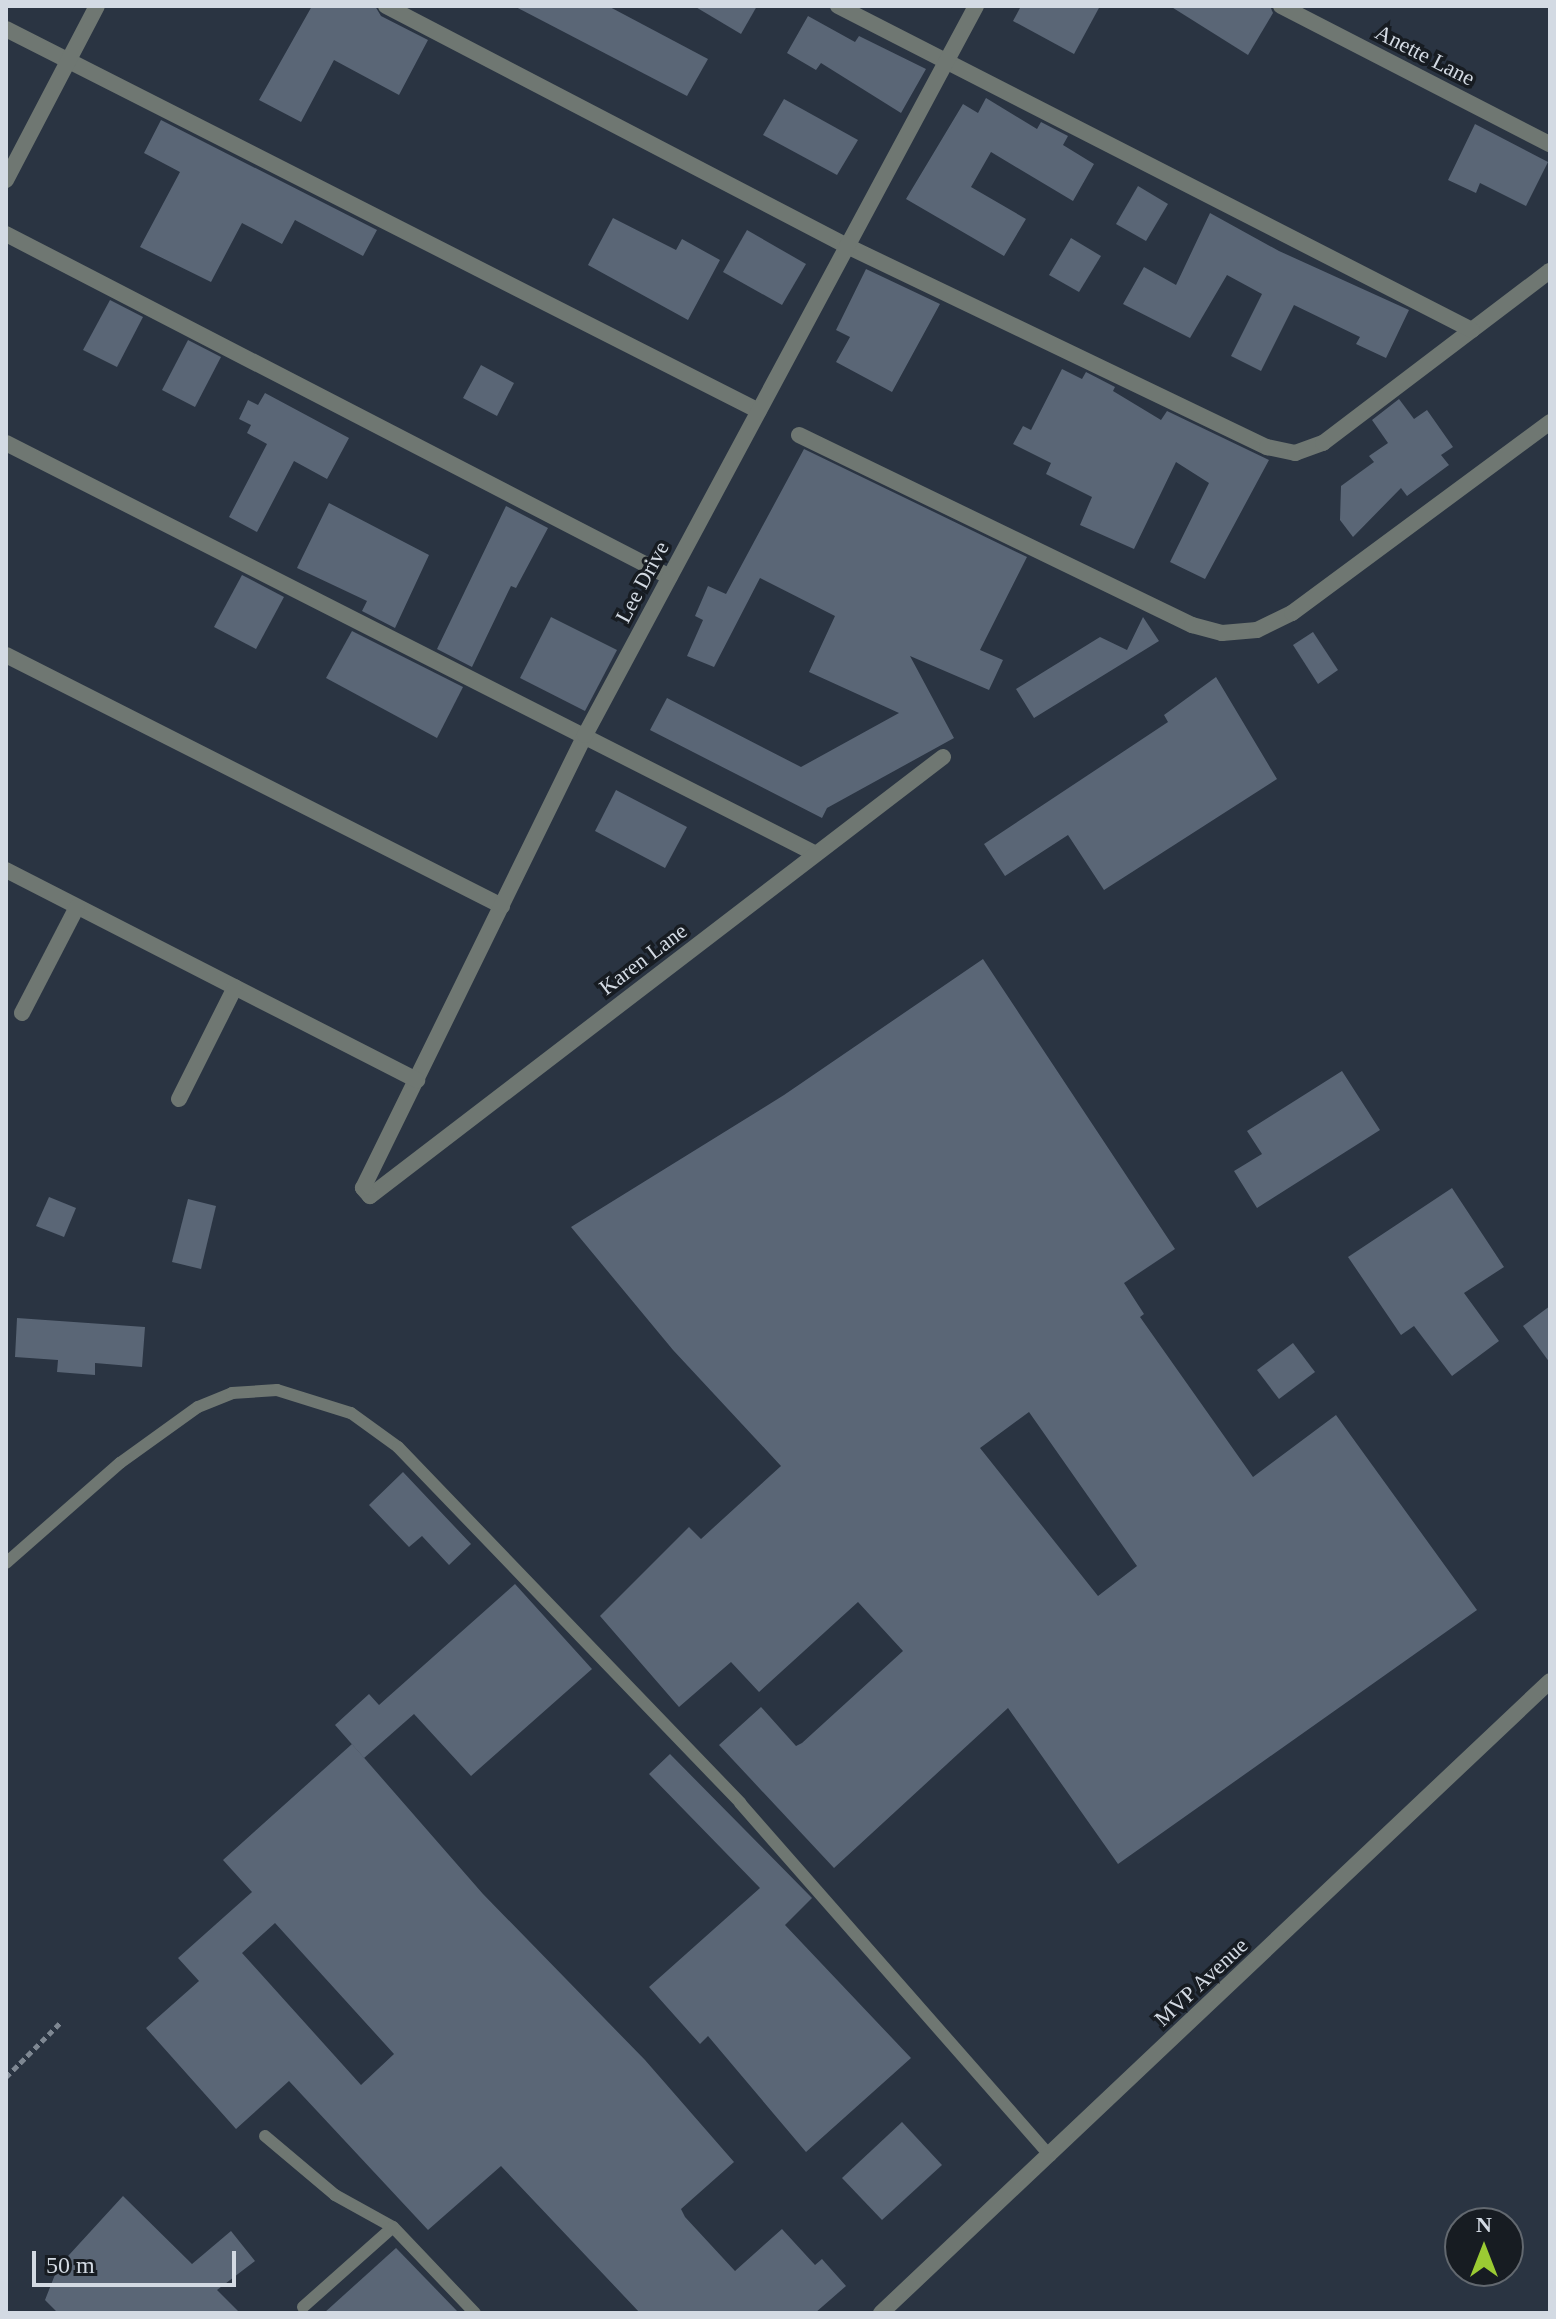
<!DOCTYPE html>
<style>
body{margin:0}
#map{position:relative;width:1556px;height:2319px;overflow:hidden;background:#2a3442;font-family:"Times New Roman",serif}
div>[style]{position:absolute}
.building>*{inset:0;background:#5a6676}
.path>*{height:5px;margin-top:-2.5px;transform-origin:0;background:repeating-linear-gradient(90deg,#7e8792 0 6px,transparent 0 10px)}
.service>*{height:12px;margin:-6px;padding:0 6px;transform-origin:6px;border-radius:6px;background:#6f7772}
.minor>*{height:16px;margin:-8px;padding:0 8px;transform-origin:8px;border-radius:8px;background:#6f7772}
span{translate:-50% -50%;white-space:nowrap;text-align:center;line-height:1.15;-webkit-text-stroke:7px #171c22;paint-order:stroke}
.street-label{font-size:22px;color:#d3dae3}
.frame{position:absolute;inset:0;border:8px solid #d3dae3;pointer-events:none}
.north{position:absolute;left:1444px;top:2207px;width:80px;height:80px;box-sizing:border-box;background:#171c22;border:2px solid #62686f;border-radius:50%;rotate:0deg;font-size:22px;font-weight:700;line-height:32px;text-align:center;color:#d3dae3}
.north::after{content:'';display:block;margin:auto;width:28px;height:36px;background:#9bcb33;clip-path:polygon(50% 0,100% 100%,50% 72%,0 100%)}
.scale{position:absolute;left:32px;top:2251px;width:204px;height:36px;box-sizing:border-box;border:4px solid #d3dae3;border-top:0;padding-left:10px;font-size:24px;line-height:28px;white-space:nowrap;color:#d3dae3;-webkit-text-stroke:6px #171c22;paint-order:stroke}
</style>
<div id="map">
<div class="building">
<div style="clip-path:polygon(312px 6px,375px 6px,381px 16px,428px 40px,399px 95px,334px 60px,301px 122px,259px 100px)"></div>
<div style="clip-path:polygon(514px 6px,608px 6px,708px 59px,687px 96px)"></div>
<div style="clip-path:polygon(694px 6px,757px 6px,741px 34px)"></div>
<div style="clip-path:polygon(1021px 6px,1100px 6px,1074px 54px,1013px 21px)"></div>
<div style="clip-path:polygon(1170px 6px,1270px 6px,1273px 13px,1248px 55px)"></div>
<div style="clip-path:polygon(808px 16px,855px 42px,859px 36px,926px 69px,901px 113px,821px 63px,816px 70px,787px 53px)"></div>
<div style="clip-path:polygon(986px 98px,1037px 129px,1041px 122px,1068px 136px,1063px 145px,1094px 164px,1073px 201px,991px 152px,971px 187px,1026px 219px,1004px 256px,906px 199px,963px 104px,978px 113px)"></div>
<div style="clip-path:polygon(784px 99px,858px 140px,837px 175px,763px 135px)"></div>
<div style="clip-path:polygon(161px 120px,377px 230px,363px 256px,295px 220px,282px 244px,242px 223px,211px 282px,140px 247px,180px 172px,144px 153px)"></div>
<div style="clip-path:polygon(1475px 124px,1548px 162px,1526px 206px,1480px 183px,1476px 193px,1448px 180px)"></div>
<div style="clip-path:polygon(1138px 186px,1168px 204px,1146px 241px,1116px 224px)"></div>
<div style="clip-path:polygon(1210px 213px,1279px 251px,1409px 310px,1386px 358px,1356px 344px,1360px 337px,1294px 305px,1261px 371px,1231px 356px,1262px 294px,1227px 275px,1190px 338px,1123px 304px,1144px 267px,1176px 285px)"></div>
<div style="clip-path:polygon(613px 218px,676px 250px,682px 239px,720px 260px,688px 320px,588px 265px)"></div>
<div style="clip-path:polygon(747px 230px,806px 264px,782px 305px,723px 272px)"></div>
<div style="clip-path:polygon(1071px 238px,1101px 256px,1079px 292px,1049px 275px)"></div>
<div style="clip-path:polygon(866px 269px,940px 304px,892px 392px,836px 362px,850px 337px,836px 330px)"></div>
<div style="clip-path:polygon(110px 300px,143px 317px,117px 367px,83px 350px)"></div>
<div style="clip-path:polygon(188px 340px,221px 357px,195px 407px,162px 390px)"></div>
<div style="clip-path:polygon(481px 365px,514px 383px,497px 416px,463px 398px)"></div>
<div style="clip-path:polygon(1062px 369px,1082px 379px,1086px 372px,1115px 387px,1113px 391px,1161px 420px,1167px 411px,1269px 460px,1205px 579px,1170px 562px,1209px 483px,1176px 462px,1134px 549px,1080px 525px,1092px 497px,1046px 474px,1051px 463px,1013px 444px,1023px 426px,1031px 430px)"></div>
<div style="clip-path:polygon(265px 393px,349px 438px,327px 479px,294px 461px,257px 532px,229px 517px,267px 444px,247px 433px,251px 425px,239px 419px,248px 400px,258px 405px)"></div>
<div style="clip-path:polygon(1399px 399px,1414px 419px,1427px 410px,1453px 447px,1441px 455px,1449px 465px,1407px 496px,1401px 488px,1353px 537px,1340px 520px,1341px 486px,1374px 462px,1369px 456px,1388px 443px,1372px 420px)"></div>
<div style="clip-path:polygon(804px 449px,1027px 557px,980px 650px,1003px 660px,989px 690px,910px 656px,954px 738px,827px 808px,822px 818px,650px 730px,667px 698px,801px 767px,899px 713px,809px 672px,835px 616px,760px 578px,714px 667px,687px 656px,703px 620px,695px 616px,708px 586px,726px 594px)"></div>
<div style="clip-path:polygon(329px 503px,429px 555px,395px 628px,362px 611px,367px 601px,297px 568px)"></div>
<div style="clip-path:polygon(506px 506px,548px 528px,516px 588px,511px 586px,472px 667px,437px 649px)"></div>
<div style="clip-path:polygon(242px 575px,284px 597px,256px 649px,214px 627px)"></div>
<div style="clip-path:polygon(551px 617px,617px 650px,585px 711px,520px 678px)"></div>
<div style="clip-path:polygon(1143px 617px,1159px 641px,1034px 718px,1016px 689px,1100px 637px,1127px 650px)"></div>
<div style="clip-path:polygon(352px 631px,463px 687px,437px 738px,326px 678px)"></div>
<div style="clip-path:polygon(1313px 632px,1338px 670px,1318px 684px,1293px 645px)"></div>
<div style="clip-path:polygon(1216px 677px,1277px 779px,1104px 890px,1068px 835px,1005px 876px,984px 844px,1168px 722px,1164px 715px)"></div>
<div style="clip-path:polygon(616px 790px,687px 827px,665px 868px,595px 831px)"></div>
<div style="clip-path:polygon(evenodd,983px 959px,1175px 1249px,1124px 1283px,1144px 1314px,1140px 1317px,1253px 1477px,1336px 1415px,1477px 1610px,1118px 1864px,1008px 1708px,834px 1868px,719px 1745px,761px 1707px,796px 1746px,802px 1743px,903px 1651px,858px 1602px,759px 1692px,731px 1662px,679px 1707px,600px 1616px,689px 1527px,701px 1539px,781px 1466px,673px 1350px,571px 1227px,784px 1095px,983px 959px,1029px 1412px,1137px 1566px,1098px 1596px,980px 1448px,1029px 1412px)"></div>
<div style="clip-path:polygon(1342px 1071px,1380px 1130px,1257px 1208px,1234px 1171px,1262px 1154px,1247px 1131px)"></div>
<div style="clip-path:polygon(1452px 1188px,1504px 1267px,1464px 1293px,1499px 1341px,1452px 1376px,1414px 1326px,1401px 1335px,1348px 1257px)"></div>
<div style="clip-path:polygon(49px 1197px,76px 1208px,64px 1237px,36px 1226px)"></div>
<div style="clip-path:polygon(188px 1199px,216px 1206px,201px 1269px,172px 1262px)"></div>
<div style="clip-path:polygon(1550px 1306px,1550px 1363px,1523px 1326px)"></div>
<div style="clip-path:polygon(17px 1318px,145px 1327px,142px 1367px,95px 1363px,95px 1375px,57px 1372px,58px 1360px,15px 1357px)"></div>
<div style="clip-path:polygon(1293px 1343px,1315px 1372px,1279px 1399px,1257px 1370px)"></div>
<div style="clip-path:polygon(403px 1472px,471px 1544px,449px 1565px,422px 1536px,409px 1547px,369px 1505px)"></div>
<div style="clip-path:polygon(515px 1584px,592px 1669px,471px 1776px,414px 1714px,364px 1758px,335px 1725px,369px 1694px,379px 1705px)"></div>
<div style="clip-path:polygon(evenodd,352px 1744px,483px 1894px,645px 2060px,734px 2162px,681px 2209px,685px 2217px,735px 2271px,782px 2229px,815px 2265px,822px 2259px,846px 2286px,815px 2313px,640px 2313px,501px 2166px,428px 2230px,289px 2081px,236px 2129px,146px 2028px,199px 1981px,178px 1958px,252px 1892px,223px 1860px,352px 1744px,275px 1923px,394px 2054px,361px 2085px,242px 1953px,275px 1923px)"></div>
<div style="clip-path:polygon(670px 1754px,812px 1898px,785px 1925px,911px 2058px,806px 2152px,708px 2036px,700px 2044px,649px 1987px,760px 1888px,649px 1774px)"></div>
<div style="clip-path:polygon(902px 2122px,942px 2165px,882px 2220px,842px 2178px)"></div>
<div style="clip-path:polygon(123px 2196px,192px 2264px,231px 2231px,255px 2261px,217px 2290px,240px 2313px,58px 2313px,45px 2300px,58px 2267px)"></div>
<div style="clip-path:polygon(396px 2248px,459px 2313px,324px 2313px)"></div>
</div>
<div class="path">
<div style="left:6px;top:2077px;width:78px;rotate:-45deg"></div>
</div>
<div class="service">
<div style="left:6px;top:1563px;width:152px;rotate:-41.3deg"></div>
<div style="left:120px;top:1463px;width:96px;rotate:-35.7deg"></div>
<div style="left:198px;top:1407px;width:37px;rotate:-22deg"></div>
<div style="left:232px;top:1393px;width:45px;rotate:-3.8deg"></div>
<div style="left:277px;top:1390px;width:77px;rotate:17.3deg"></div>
<div style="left:351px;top:1413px;width:58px;rotate:35.9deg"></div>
<div style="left:398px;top:1447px;width:494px;rotate:46.1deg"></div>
<div style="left:740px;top:1803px;width:470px;rotate:48.7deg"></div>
<div style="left:265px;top:2136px;width:92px;rotate:40.1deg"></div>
<div style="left:335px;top:2195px;width:66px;rotate:28.9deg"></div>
<div style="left:393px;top:2227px;width:119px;rotate:46.4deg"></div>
<div style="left:303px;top:2307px;width:120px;rotate:-41.6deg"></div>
</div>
<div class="minor">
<div style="left:386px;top:6px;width:520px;rotate:27.5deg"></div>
<div style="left:847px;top:246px;width:466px;rotate:25.6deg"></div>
<div style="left:1267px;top:447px;width:29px;rotate:12deg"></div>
<div style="left:1295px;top:453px;width:30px;rotate:-20deg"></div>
<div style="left:1323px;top:443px;width:285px;rotate:-37.2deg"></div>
<div style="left:838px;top:6px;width:712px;rotate:27.07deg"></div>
<div style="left:1281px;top:6px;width:302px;rotate:27.2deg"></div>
<div style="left:6px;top:29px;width:844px;rotate:26.9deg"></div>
<div style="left:6px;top:180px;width:196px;rotate:-62.4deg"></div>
<div style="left:6px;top:234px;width:747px;rotate:27.32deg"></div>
<div style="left:799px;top:435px;width:437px;rotate:25.8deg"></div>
<div style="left:1192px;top:625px;width:31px;rotate:15deg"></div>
<div style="left:1222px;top:633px;width:35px;rotate:-5deg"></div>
<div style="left:1257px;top:630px;width:39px;rotate:-26deg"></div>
<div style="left:1292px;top:613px;width:321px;rotate:-36.5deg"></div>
<div style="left:6px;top:443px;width:908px;rotate:26.9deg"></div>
<div style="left:6px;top:655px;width:556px;rotate:26.84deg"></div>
<div style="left:943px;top:757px;width:722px;rotate:142.54deg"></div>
<div style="left:370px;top:1196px;width:11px;rotate:-131deg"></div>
<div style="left:363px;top:1188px;width:504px;rotate:-63.89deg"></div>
<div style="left:585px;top:735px;width:827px;rotate:-61.79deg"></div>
<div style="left:6px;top:870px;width:462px;rotate:27.1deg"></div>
<div style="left:22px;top:1013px;width:119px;rotate:-62.6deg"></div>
<div style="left:179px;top:1099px;width:125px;rotate:-63.4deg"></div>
<div style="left:881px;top:2313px;width:920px;rotate:-43.37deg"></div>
</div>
<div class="street-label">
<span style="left:1425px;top:55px;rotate:27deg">Anette Lane</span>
<span style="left:642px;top:582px;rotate:-62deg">Lee Drive</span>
<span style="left:643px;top:959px;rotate:-37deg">Karen Lane</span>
<span style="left:1201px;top:1982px;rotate:-43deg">MVP Avenue</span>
</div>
<div class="frame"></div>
<div class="north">N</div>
<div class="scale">50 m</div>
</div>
